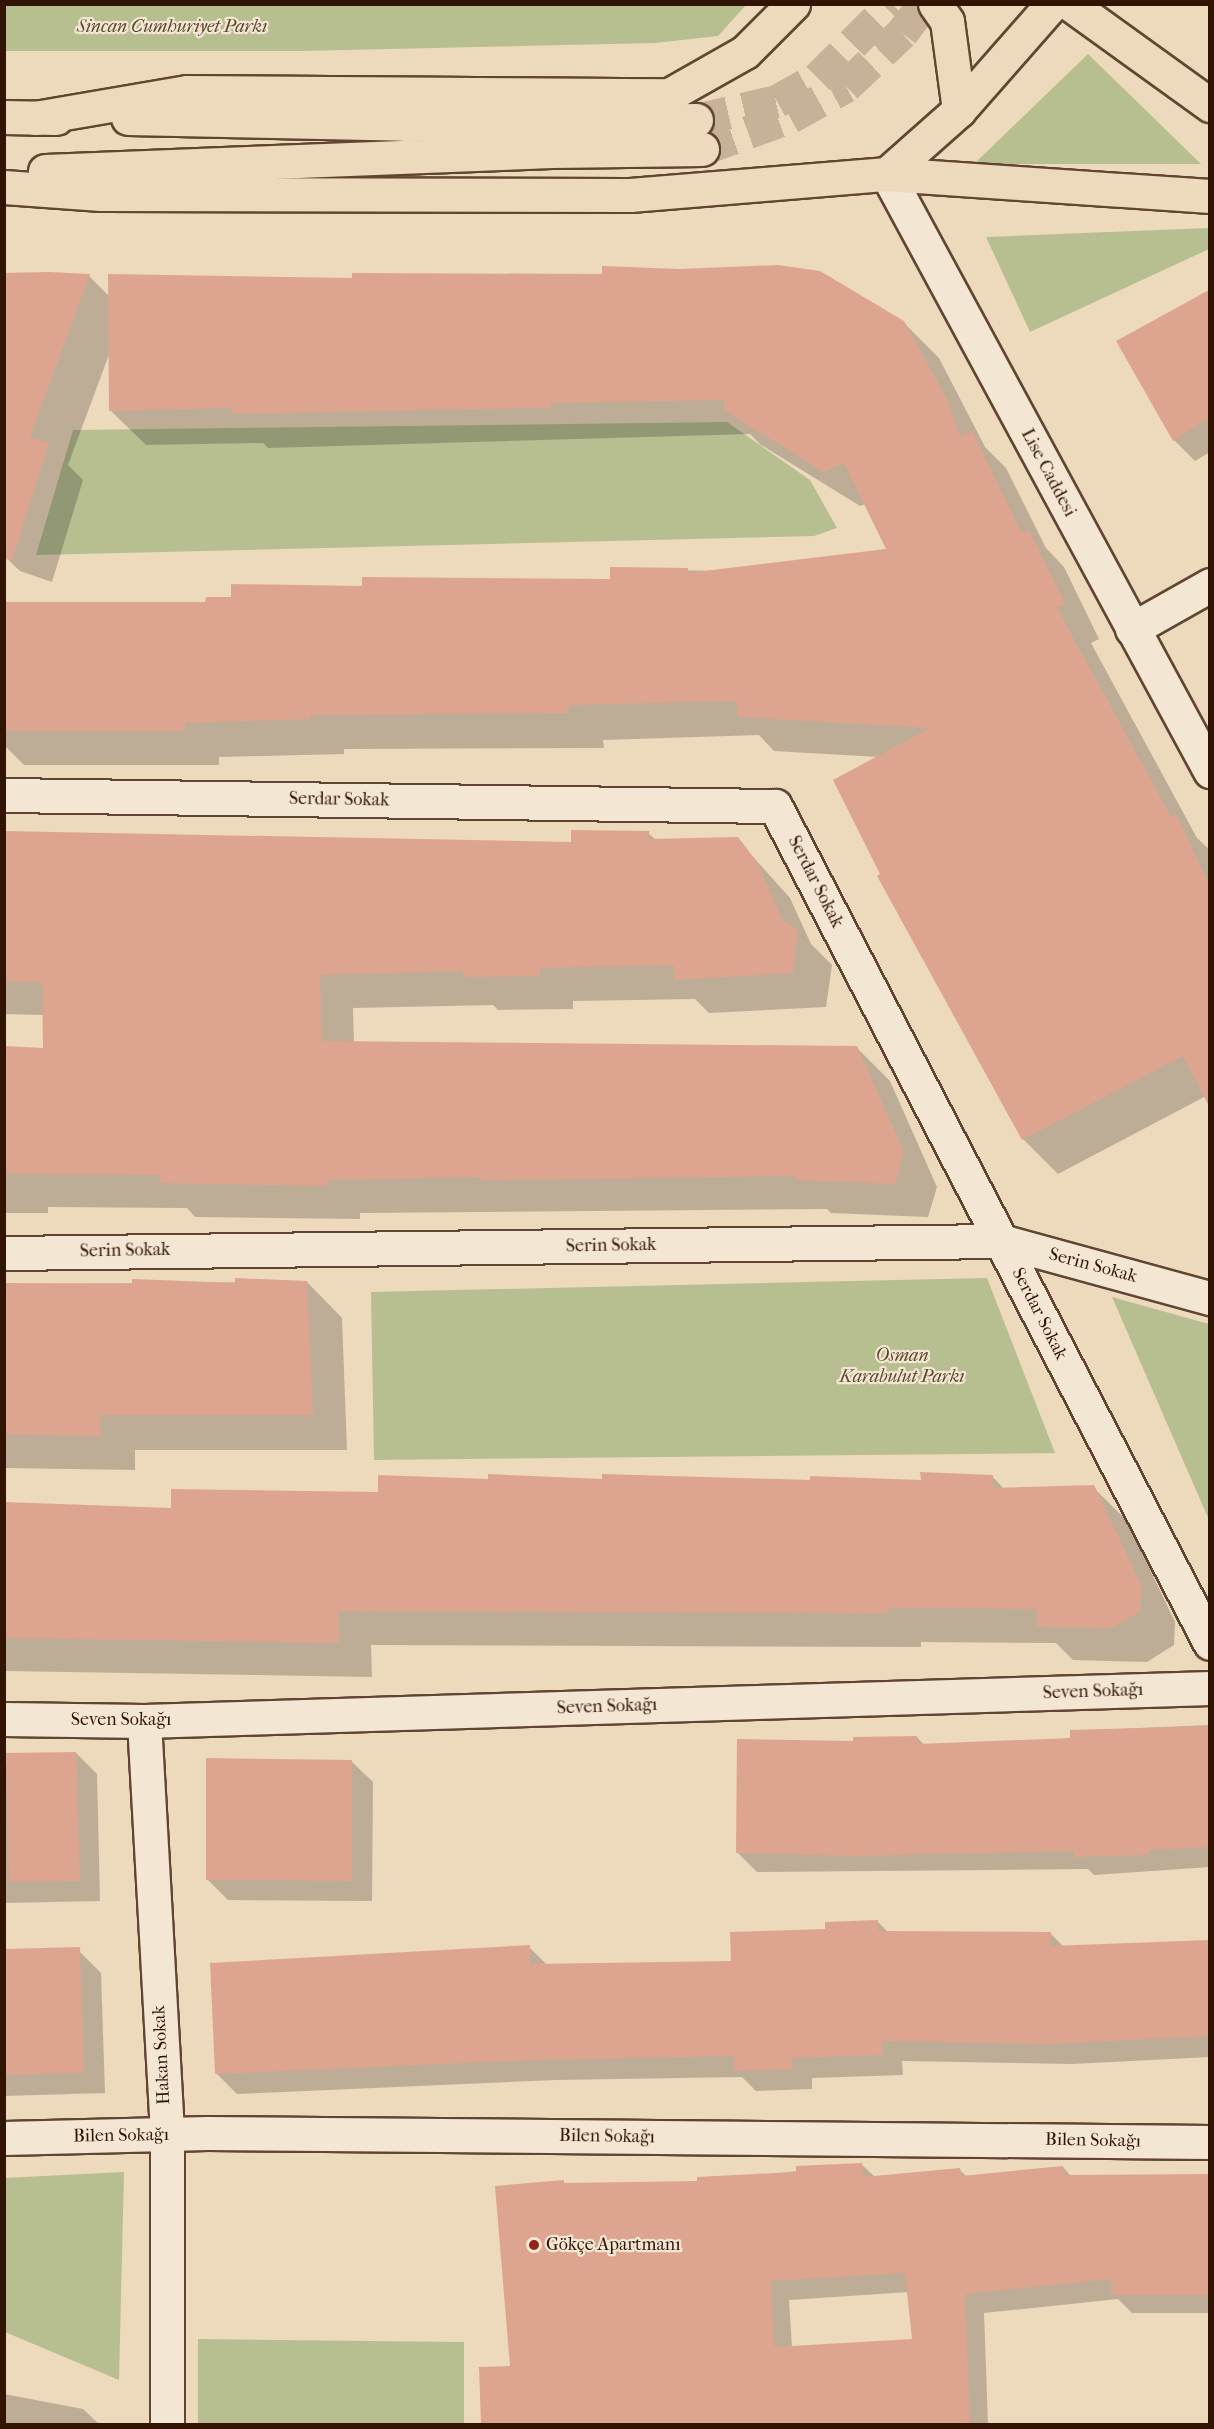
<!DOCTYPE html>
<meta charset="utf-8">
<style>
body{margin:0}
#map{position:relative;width:1214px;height:2429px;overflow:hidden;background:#edd9bc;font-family:"IM FELL French Canon",serif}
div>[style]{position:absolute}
.green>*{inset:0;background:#b7bf91}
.shadow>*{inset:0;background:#0003}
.building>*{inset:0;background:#dda590}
.major-tunnel>*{height:33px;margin-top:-16.5px;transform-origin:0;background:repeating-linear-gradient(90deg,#c8b297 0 33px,transparent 0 49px)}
.roads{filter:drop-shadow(2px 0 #614532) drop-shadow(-2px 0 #614532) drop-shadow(0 2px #614532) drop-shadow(0 -2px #614532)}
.minor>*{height:33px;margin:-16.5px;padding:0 16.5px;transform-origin:16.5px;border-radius:16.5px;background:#f3e6d3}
.major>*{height:33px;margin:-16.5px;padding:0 16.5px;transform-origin:16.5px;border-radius:16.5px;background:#edd9bc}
.dots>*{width:16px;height:16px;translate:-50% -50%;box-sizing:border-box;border:3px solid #f3e6d3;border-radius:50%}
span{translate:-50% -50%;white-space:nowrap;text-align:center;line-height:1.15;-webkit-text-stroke:4.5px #f3e6d3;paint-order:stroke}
.park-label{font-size:18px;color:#5a472e;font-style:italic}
.street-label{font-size:18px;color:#321404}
.poi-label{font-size:18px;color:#321404}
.left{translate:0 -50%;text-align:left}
.frame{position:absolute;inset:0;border:6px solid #321404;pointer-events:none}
</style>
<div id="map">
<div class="green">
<div style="clip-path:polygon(5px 4px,746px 4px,746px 5px,718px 36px,655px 43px,302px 51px,5px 51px)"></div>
<div style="clip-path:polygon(1088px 54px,1201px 164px,974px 164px)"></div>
<div style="clip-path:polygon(1209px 228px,1209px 249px,1030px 332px,986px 237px)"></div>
<div style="clip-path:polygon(727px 422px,810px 480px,837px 528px,814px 536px,36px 555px,73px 430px)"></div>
<div style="clip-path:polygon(987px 1278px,1055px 1453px,374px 1460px,371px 1292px)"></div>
<div style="clip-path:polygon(1112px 1297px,1209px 1324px,1209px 1520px)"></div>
<div style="clip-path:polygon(124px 2172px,119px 2380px,5px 2332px,4px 2178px)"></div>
<div style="clip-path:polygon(198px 2339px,464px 2342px,464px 2424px,198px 2424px)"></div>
</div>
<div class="shadow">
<div style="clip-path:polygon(4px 276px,89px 276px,109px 296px,903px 322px,939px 358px,985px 447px,1006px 468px,1046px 548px,1064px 567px,1099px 639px,1091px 643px,1197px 838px,1210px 850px,1210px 1102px,1206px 1096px,1058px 1174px,1023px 1139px,882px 875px,879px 757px,774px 751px,759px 735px,603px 740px,604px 748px,344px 749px,344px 754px,219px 757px,219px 765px,24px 765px,4px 745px,4px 604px,206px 604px,364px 588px,611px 581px,611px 569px,721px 571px,889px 550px,866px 504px,860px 506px,761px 445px,750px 434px,268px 448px,263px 443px,146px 445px,110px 410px,110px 352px,68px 465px,83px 480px,52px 582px,20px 571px,4px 556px)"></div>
<div style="clip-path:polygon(1206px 294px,1210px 298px,1210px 452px,1195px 461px,1174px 440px)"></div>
<div style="clip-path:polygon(4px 832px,573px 843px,648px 833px,656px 840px,737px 839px,790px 898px,811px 944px,832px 965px,826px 1007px,709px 1013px,695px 999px,573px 1001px,573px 1009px,498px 1010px,493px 1005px,353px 1008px,354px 1043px,856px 1047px,890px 1081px,937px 1187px,928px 1217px,831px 1213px,827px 1209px,360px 1213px,360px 1219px,195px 1217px,187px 1208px,48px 1207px,48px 1213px,4px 1213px,4px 1048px,44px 1049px,44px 1015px,4px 1014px)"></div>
<div style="clip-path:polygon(307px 1282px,342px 1318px,347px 1450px,135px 1450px,135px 1470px,4px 1468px,4px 1284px)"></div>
<div style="clip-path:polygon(992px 1476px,1004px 1489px,1093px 1487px,1127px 1521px,1175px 1622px,1174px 1645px,1147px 1662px,1073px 1660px,1056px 1643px,921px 1642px,921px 1647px,371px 1645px,372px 1677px,4px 1671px,4px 1504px,173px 1510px,380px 1494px,490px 1480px,922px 1482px)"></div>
<div style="clip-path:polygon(1210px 1725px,1210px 1867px,1094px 1875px,1088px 1869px,757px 1872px,738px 1853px,855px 1742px,917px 1737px,924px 1745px,1072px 1739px,1071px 1731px)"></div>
<div style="clip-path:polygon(76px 1753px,97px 1774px,100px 1901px,4px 1903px,4px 1763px)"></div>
<div style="clip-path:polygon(351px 1761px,373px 1782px,372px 1901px,228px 1900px,207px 1879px)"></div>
<div style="clip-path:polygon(877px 1921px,888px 1932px,1051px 1934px,1064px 1947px,1210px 1941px,1210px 2057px,1072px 2064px,902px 2061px,903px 2075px,812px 2078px,812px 2089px,756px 2091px,742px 2077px,556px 2080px,237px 2094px,216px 2073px,529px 1947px,547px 1965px,732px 1962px,827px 1931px)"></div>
<div style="clip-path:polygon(80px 1952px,101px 1973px,105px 2093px,4px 2096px,4px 1955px)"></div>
<div style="clip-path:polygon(evenodd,861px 2164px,875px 2177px,960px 2170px,967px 2177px,1063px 2167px,1071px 2176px,1210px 2175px,1210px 2313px,1132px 2313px,1118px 2299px,984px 2313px,988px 2424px,483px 2424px,481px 2369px,511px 2368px,563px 2182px,566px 2185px,698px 2182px,861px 2164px,909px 2292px,913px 2340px,792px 2348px,789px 2300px,909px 2292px)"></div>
<div style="clip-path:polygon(4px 2394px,83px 2409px,99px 2424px,4px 2424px)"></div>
</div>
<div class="building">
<div style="clip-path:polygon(778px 265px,820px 271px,904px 321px,947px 399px,960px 437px,972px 431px,1022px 534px,1029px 530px,1065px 604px,1057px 608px,1171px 817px,1176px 814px,1209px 884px,1209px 1106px,1183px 1056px,1022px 1140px,877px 876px,880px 874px,833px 780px,930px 728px,738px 717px,737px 701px,569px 705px,569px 713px,310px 715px,310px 719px,185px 723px,185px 731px,4px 731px,4px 602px,205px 602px,206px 597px,231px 597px,231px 584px,362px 586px,362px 577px,610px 579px,610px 567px,688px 568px,688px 573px,886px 549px,844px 463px,824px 472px,724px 410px,724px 400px,551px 403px,551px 408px,475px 409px,232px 414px,231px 408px,109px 411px,108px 274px,352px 278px,352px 273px,602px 274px,602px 266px,679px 269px)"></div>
<div style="clip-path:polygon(48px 272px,90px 274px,30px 437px,49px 443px,12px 560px,4px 559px,4px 273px)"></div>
<div style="clip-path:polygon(1209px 290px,1209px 418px,1173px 441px,1116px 341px)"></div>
<div style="clip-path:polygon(571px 830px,649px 831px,649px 839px,738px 837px,757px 862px,782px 919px,798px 930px,793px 973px,674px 980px,674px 965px,540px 968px,540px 976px,463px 977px,463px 971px,320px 975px,322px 1041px,857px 1046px,904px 1152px,895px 1184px,796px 1180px,796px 1176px,481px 1180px,481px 1177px,327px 1180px,327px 1186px,160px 1183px,160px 1175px,4px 1174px,4px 1046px,43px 1048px,42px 982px,4px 982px,4px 831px,571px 842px)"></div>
<div style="clip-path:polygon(235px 1278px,307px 1281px,313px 1415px,100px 1415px,101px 1436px,4px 1434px,4px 1283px,132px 1284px,132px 1279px,235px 1283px)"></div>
<div style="clip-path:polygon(920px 1472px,993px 1475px,993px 1488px,1094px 1485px,1142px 1587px,1140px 1611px,1113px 1628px,1037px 1627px,1037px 1609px,887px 1608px,888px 1613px,338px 1611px,339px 1643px,4px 1638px,4px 1502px,171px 1508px,171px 1489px,378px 1492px,378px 1475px,488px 1479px,488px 1474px,602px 1479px,602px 1474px,810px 1480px,810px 1476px,921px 1480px)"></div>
<div style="clip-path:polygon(1209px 1726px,1209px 1847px,1149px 1850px,1149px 1855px,1074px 1857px,1074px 1851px,855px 1856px,736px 1853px,737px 1739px,853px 1741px,853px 1737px,917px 1736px,918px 1744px,1070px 1738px,1070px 1730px)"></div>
<div style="clip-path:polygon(76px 1752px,80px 1881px,9px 1882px,6px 1753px)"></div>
<div style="clip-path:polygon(206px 1758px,352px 1760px,352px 1881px,206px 1880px)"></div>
<div style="clip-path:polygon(878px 1920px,878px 1931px,1051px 1932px,1051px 1946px,1209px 1940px,1209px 2036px,1051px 2044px,882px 2041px,883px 2055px,792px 2058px,792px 2069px,734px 2071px,734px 2056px,534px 2060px,215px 2074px,210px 1963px,530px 1945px,530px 1964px,731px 1961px,730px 1932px,825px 1929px,825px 1922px)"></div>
<div style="clip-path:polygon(80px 1947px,84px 2073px,4px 2075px,4px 1949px)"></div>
<div style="clip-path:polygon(evenodd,862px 2163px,863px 2177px,960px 2168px,961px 2176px,1063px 2166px,1064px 2175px,1209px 2174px,1209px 2295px,1111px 2295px,1111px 2279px,965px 2294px,970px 2424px,481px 2424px,479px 2367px,510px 2366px,495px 2186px,564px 2180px,564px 2183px,697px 2181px,697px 2177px,796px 2172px,796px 2166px,862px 2163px,905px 2273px,912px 2339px,774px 2347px,771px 2281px,905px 2273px)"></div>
</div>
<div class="major-tunnel">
<div style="left:696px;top:120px;width:83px;rotate:-13.2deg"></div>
<div style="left:777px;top:101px;width:47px;rotate:-29.3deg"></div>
<div style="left:818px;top:78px;width:105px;rotate:-45deg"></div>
<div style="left:702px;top:149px;width:94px;rotate:-20deg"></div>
<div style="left:790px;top:117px;width:64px;rotate:-29deg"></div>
<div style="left:846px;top:86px;width:77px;rotate:-43.4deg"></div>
<div style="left:902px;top:33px;width:36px;rotate:-53deg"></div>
</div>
<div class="roads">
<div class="minor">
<div style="left:887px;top:174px;width:679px;rotate:61.58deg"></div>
<div style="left:1132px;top:629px;width:90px;rotate:-29.4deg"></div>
<div style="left:4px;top:795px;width:771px;rotate:0.82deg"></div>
<div style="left:775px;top:806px;width:943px;rotate:62.54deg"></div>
<div style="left:4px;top:1253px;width:997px;rotate:-0.69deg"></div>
<div style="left:1001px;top:1241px;width:217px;rotate:15.3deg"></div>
<div style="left:4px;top:1719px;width:140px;rotate:0.8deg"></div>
<div style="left:144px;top:1721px;width:1067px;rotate:-1.77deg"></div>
<div style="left:144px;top:1721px;width:415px;rotate:86.8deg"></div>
<div style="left:167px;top:2135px;width:289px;rotate:90deg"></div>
<div style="left:4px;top:2138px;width:203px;rotate:-1.4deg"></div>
<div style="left:207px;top:2133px;width:1003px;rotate:0.51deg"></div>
</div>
<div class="major">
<div style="left:935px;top:4px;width:21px;rotate:55deg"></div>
<div style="left:947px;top:21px;width:90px;rotate:82.3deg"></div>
<div style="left:1070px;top:4px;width:173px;rotate:35.8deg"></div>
<div style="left:4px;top:117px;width:52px;rotate:1.1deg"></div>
<div style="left:35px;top:118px;width:154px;rotate:-9.7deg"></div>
<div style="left:187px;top:92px;width:482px;rotate:0.4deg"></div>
<div style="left:669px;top:95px;width:87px;rotate:-29.5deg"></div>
<div style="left:745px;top:52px;width:68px;rotate:-45deg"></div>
<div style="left:128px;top:118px;width:277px;rotate:1.2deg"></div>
<div style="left:405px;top:124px;width:291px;rotate:-0.8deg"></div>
<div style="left:45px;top:171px;width:507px;rotate:-2.26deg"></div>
<div style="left:552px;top:151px;width:150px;rotate:-0.8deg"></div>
<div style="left:887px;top:174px;width:324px;rotate:3.9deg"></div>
<div style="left:4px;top:187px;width:97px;rotate:4.1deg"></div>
<div style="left:101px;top:194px;width:529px;rotate:0.11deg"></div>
<div style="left:630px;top:195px;width:258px;rotate:-4.7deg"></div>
<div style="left:887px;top:174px;width:96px;rotate:-41.6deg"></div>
<div style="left:959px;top:110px;width:141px;rotate:-48.7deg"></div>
</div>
</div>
<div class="dots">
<div style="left:534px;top:2245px;background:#8f2418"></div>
</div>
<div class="park-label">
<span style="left:172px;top:27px">Sincan Cumhuriyet Parkı</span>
<span style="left:902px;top:1367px">Osman<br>Karabulut Parkı</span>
</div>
<div class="street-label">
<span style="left:1048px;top:473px;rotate:62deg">Lise Caddesi</span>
<span style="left:339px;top:800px;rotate:1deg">Serdar Sokak</span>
<span style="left:815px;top:882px;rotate:63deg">Serdar Sokak</span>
<span style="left:611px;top:1246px;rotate:-1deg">Serin Sokak</span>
<span style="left:125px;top:1251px;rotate:-1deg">Serin Sokak</span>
<span style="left:1093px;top:1266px;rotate:15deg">Serin Sokak</span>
<span style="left:1039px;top:1314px;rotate:63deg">Serdar Sokak</span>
<span style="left:1093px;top:1692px;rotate:-2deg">Seven Sokağı</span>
<span style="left:607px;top:1707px;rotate:-2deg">Seven Sokağı</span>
<span style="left:121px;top:1720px">Seven Sokağı</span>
<span style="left:162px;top:2055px;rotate:-93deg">Hakan Sokak</span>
<span style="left:121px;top:2136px;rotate:-1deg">Bilen Sokağı</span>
<span style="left:607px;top:2137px;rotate:1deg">Bilen Sokağı</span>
<span style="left:1093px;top:2141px;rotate:1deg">Bilen Sokağı</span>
</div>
<div class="poi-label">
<span class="left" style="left:546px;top:2245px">Gökçe Apartmanı</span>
</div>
<div class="frame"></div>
</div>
